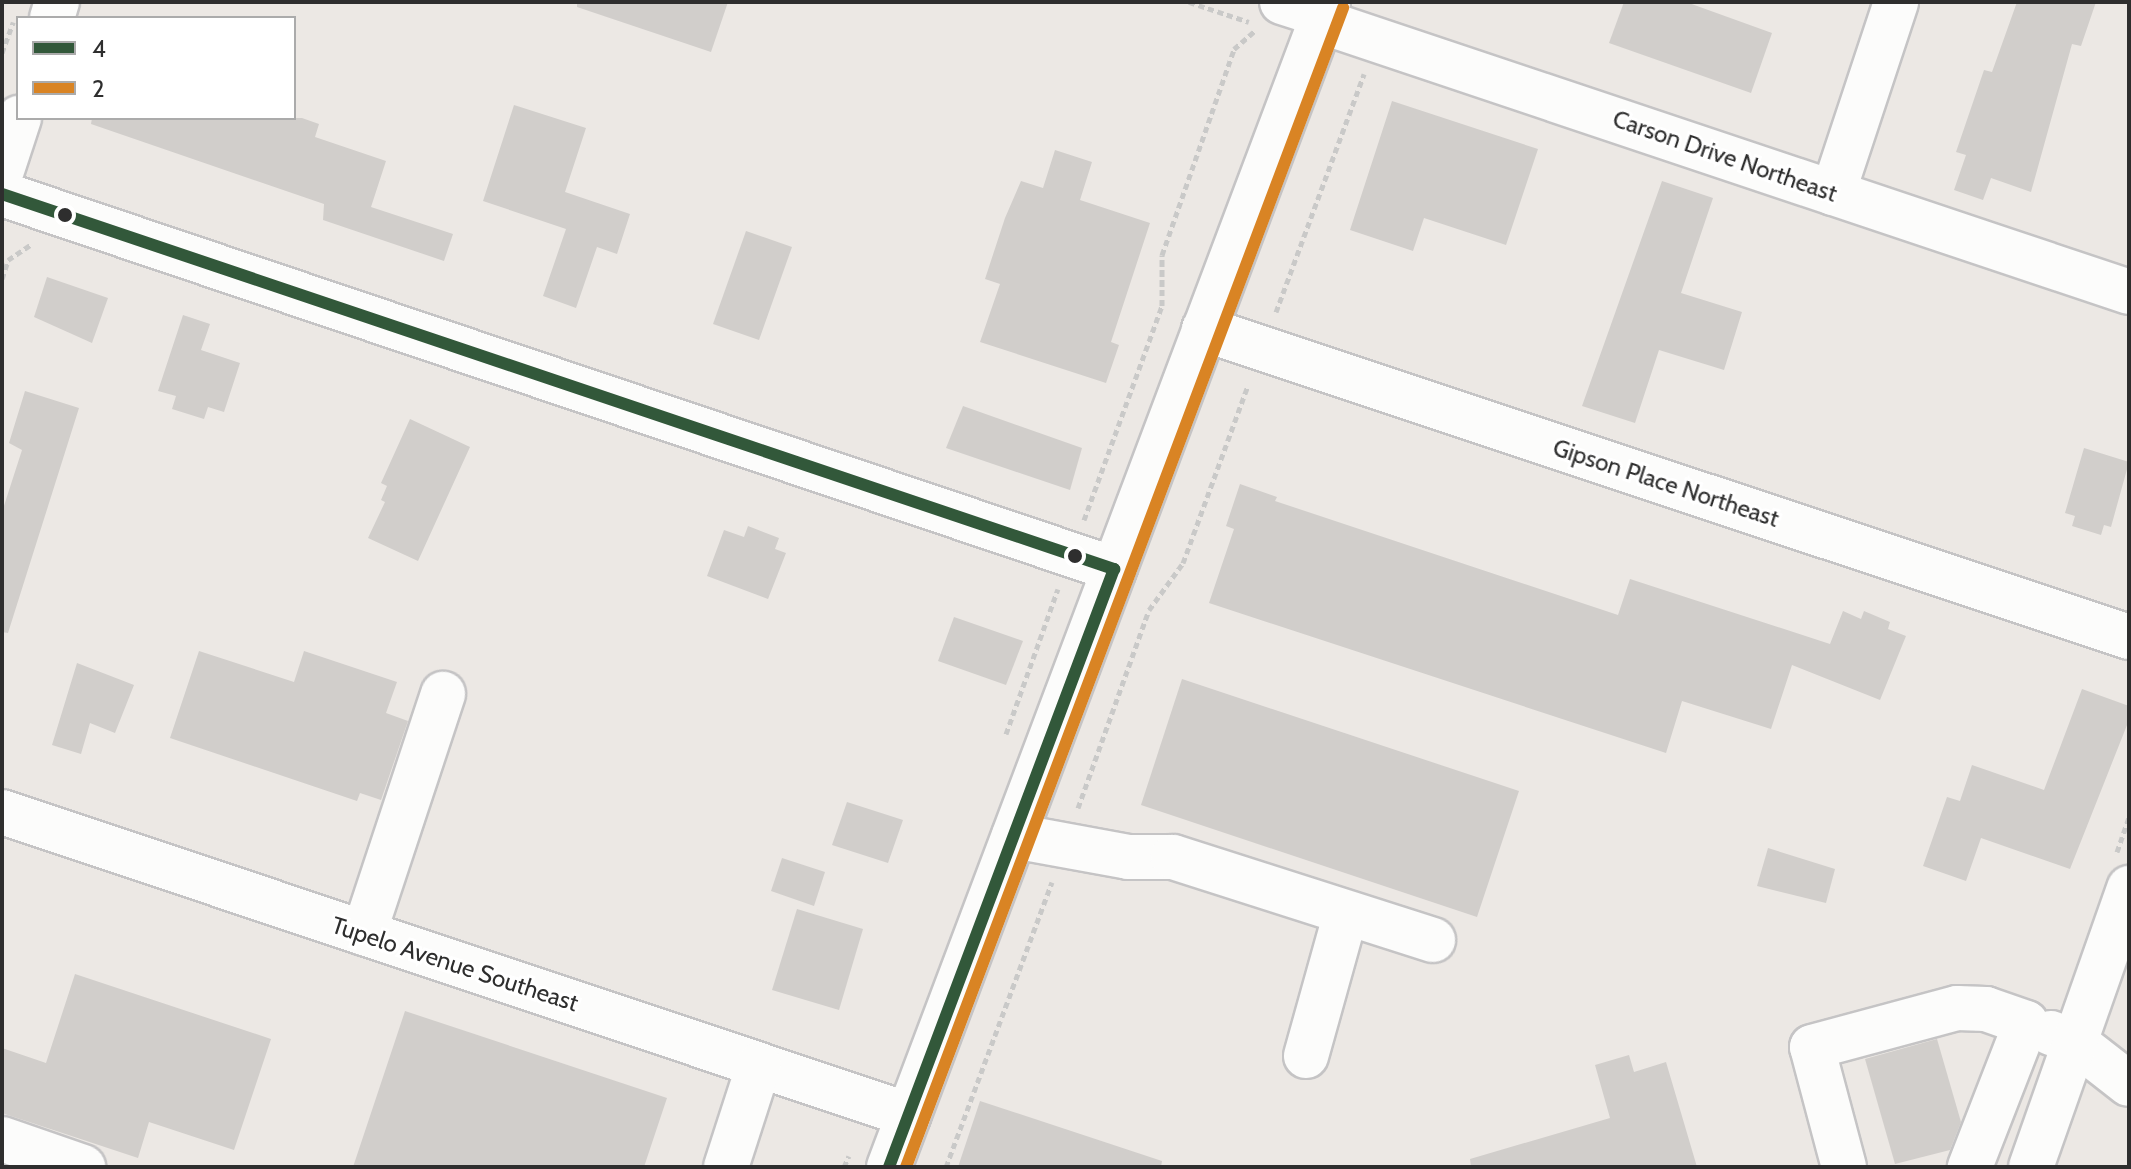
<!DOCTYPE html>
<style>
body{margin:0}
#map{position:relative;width:2131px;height:1169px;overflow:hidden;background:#ece8e4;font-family:Cabin,sans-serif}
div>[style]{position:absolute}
.building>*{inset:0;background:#d1cecb}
.path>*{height:5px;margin-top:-2.5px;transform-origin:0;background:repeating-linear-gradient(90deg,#c9c9c8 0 6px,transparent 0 10px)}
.roads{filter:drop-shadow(2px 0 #c5c4c5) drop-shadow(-2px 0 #c5c4c5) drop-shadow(0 2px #c5c4c5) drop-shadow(0 -2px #c5c4c5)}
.minor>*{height:44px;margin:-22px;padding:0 22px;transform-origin:22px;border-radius:22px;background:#fcfcfb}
.bus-1>*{height:12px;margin:-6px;padding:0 6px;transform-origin:6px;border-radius:6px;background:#32583a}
.bus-2>*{height:12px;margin:-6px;padding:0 6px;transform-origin:6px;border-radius:6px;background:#d98424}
.dots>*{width:22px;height:22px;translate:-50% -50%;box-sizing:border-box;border:4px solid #fff;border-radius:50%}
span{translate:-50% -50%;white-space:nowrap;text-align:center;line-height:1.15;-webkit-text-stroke:6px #fff;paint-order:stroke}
.street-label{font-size:24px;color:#2e2e2e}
.frame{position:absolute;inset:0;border:4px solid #2e2e2e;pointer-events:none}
.legend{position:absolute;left:16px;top:16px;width:280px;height:104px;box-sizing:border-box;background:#fff;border:2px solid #ababab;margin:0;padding:10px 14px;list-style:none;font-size:24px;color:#2e2e2e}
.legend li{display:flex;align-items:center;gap:16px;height:40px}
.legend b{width:40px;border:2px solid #ababab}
</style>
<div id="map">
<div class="building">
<div style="clip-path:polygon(577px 2px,728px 2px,711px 52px,577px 7px)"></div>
<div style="clip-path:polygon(1624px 2px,1686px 2px,1772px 33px,1751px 93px,1609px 43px)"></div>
<div style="clip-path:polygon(2017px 2px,2096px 2px,2081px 46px,2072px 44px,2031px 192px,1991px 178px,1983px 200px,1954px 190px,1966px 155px,1956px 152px,1984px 70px,1992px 72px)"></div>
<div style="clip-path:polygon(1392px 101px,1538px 149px,1506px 245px,1424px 218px,1413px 251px,1350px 230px)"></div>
<div style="clip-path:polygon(514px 105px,586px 128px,565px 192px,630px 214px,617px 254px,597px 247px,576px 308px,543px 296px,566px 229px,483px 201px)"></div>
<div style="clip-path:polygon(92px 118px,302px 118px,319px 124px,315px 137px,386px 161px,371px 207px,453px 234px,444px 261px,323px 220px,324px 204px,91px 124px)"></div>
<div style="clip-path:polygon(1055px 150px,1092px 162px,1080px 200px,1150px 223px,1111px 342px,1119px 345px,1106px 383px,980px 342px,1000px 284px,985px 279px,1005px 218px,1021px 181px,1043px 188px)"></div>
<div style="clip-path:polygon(1662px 181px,1713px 198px,1681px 293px,1742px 312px,1724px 370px,1659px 350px,1635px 423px,1582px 406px)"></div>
<div style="clip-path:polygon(746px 231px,792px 247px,759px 340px,713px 324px)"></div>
<div style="clip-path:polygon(47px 277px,108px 298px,92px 343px,34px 317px)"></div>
<div style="clip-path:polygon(183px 315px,210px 324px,201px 350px,240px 363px,224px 412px,208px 407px,204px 419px,172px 409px,176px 396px,158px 391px)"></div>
<div style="clip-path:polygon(25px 391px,79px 408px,8px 633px,2px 632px,2px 512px,22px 450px,9px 443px)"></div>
<div style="clip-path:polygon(963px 406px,1082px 448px,1070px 490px,946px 448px)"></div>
<div style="clip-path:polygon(410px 419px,470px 447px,418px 561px,368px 538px,385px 502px,381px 500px,387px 486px,381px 483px)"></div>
<div style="clip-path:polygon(2084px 448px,2129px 462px,2111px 527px,2104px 525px,2101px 535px,2072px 526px,2075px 516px,2065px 513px)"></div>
<div style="clip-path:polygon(1240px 484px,1277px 497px,1275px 501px,1618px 615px,1630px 579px,1830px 644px,1843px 611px,1861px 619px,1864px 611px,1890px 622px,1888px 629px,1906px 636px,1880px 700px,1792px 665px,1771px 729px,1682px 701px,1666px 753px,1209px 603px,1234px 529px,1226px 526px)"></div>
<div style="clip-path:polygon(748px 526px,779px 538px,775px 549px,786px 553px,768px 599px,707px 576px,724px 530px,744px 537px)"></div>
<div style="clip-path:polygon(954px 617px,1023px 641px,1006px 685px,938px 661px)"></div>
<div style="clip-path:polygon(199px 651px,294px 682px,304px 651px,397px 682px,386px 713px,408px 721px,381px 800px,360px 793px,357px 801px,170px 738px)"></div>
<div style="clip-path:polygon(77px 663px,134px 685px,115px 733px,90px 723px,81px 754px,52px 745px)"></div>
<div style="clip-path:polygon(1182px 679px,1519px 791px,1477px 917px,1141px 805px)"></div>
<div style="clip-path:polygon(2082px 689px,2129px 706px,2129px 720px,2070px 869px,1981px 838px,1966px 881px,1923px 866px,1947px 797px,1960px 801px,1972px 765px,2044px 790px)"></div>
<div style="clip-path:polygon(847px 802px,903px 820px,888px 863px,832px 845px)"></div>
<div style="clip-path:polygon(1768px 848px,1835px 869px,1826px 903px,1757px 886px)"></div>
<div style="clip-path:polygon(782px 858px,825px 872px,814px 906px,771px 891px)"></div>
<div style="clip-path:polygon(797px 909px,863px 929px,839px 1010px,772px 990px)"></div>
<div style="clip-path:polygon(75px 974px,271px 1039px,234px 1150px,149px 1122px,138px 1158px,2px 1113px,2px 1048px,46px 1063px)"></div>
<div style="clip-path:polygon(405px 1011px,667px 1098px,644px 1167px,353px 1167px)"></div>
<div style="clip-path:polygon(1937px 1039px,1961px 1122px,1950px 1150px,1895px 1164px,1865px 1059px)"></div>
<div style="clip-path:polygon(1629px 1055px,1634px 1072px,1666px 1062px,1697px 1167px,1471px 1167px,1470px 1159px,1610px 1118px,1595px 1065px)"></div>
<div style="clip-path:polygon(980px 1101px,1162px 1161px,1161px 1167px,958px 1167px)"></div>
</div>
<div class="path">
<div style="left:1189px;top:2px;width:63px;rotate:18.4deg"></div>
<div style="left:2px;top:53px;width:33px;rotate:-70deg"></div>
<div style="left:2px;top:279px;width:20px;rotate:-72deg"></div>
<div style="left:8px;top:260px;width:27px;rotate:-34deg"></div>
<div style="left:1276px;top:312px;width:254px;rotate:-69.7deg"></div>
<div style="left:1084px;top:520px;width:228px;rotate:-70deg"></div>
<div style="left:1162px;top:306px;width:51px;rotate:-90deg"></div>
<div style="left:1162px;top:255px;width:218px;rotate:-70.7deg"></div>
<div style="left:1234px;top:49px;width:29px;rotate:-41deg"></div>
<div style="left:1006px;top:734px;width:154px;rotate:-70.3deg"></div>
<div style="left:1078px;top:808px;width:210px;rotate:-70.3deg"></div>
<div style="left:1149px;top:610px;width:58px;rotate:-54.1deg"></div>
<div style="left:1183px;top:563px;width:189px;rotate:-69.9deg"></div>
<div style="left:2117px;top:852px;width:37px;rotate:-71deg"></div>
<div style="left:844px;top:1167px;width:12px;rotate:-66deg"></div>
<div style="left:946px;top:1167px;width:304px;rotate:-69.6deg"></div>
</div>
<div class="roads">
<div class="minor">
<div style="left:1282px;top:2px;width:32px;rotate:18deg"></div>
<div style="left:1312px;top:12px;width:12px;rotate:48deg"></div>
<div style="left:1320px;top:21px;width:853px;rotate:18.52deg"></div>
<div style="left:52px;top:18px;width:17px;rotate:-73deg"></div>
<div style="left:2px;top:170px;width:55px;rotate:-71.9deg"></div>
<div style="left:1833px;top:193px;width:201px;rotate:-71.7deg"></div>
<div style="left:2px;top:194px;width:1174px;rotate:18.64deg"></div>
<div style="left:1204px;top:329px;width:975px;rotate:18.42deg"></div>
<div style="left:2px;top:812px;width:956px;rotate:18.47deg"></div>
<div style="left:1014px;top:836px;width:116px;rotate:10.4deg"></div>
<div style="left:1128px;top:857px;width:45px"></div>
<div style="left:1173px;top:857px;width:273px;rotate:17.7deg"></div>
<div style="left:364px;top:933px;width:252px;rotate:-71.7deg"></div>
<div style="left:2051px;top:1033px;width:26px;rotate:21deg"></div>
<div style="left:2075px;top:1042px;width:68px;rotate:37.9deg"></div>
<div style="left:1306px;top:1056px;width:148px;rotate:-74.4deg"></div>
<div style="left:2px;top:1139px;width:86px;rotate:19.1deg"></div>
<div style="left:726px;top:1167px;width:107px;rotate:-72.1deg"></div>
<div style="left:889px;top:1167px;width:1245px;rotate:-69.35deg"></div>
<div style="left:1844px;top:1167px;width:124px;rotate:-104.9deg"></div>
<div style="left:1812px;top:1047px;width:150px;rotate:-15.1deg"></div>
<div style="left:1957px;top:1008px;width:29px;rotate:2deg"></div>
<div style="left:1986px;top:1009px;width:42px;rotate:19.3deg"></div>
<div style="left:2026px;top:1023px;width:155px;rotate:111.3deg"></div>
<div style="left:2031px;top:1167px;width:296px;rotate:-70.6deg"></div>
</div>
</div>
<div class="bus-1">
<div style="left:2px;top:194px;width:1174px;rotate:18.64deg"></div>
<div style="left:889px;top:1167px;width:639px;rotate:-69.38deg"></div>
</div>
<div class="bus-2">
<div style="left:906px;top:1167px;width:1239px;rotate:-69.34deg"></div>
</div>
<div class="dots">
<div style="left:65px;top:215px;background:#2e2e2e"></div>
<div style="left:1075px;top:556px;background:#2e2e2e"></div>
</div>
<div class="street-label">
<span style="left:1725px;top:156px;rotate:19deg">Carson Drive Northeast</span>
<span style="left:1666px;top:483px;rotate:18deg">Gipson Place Northeast</span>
<span style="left:455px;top:964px;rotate:18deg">Tupelo Avenue Southeast</span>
</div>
<div class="frame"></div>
<ul class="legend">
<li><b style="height:10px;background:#32583a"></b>4</li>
<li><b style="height:10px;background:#d98424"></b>2</li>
</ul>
</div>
